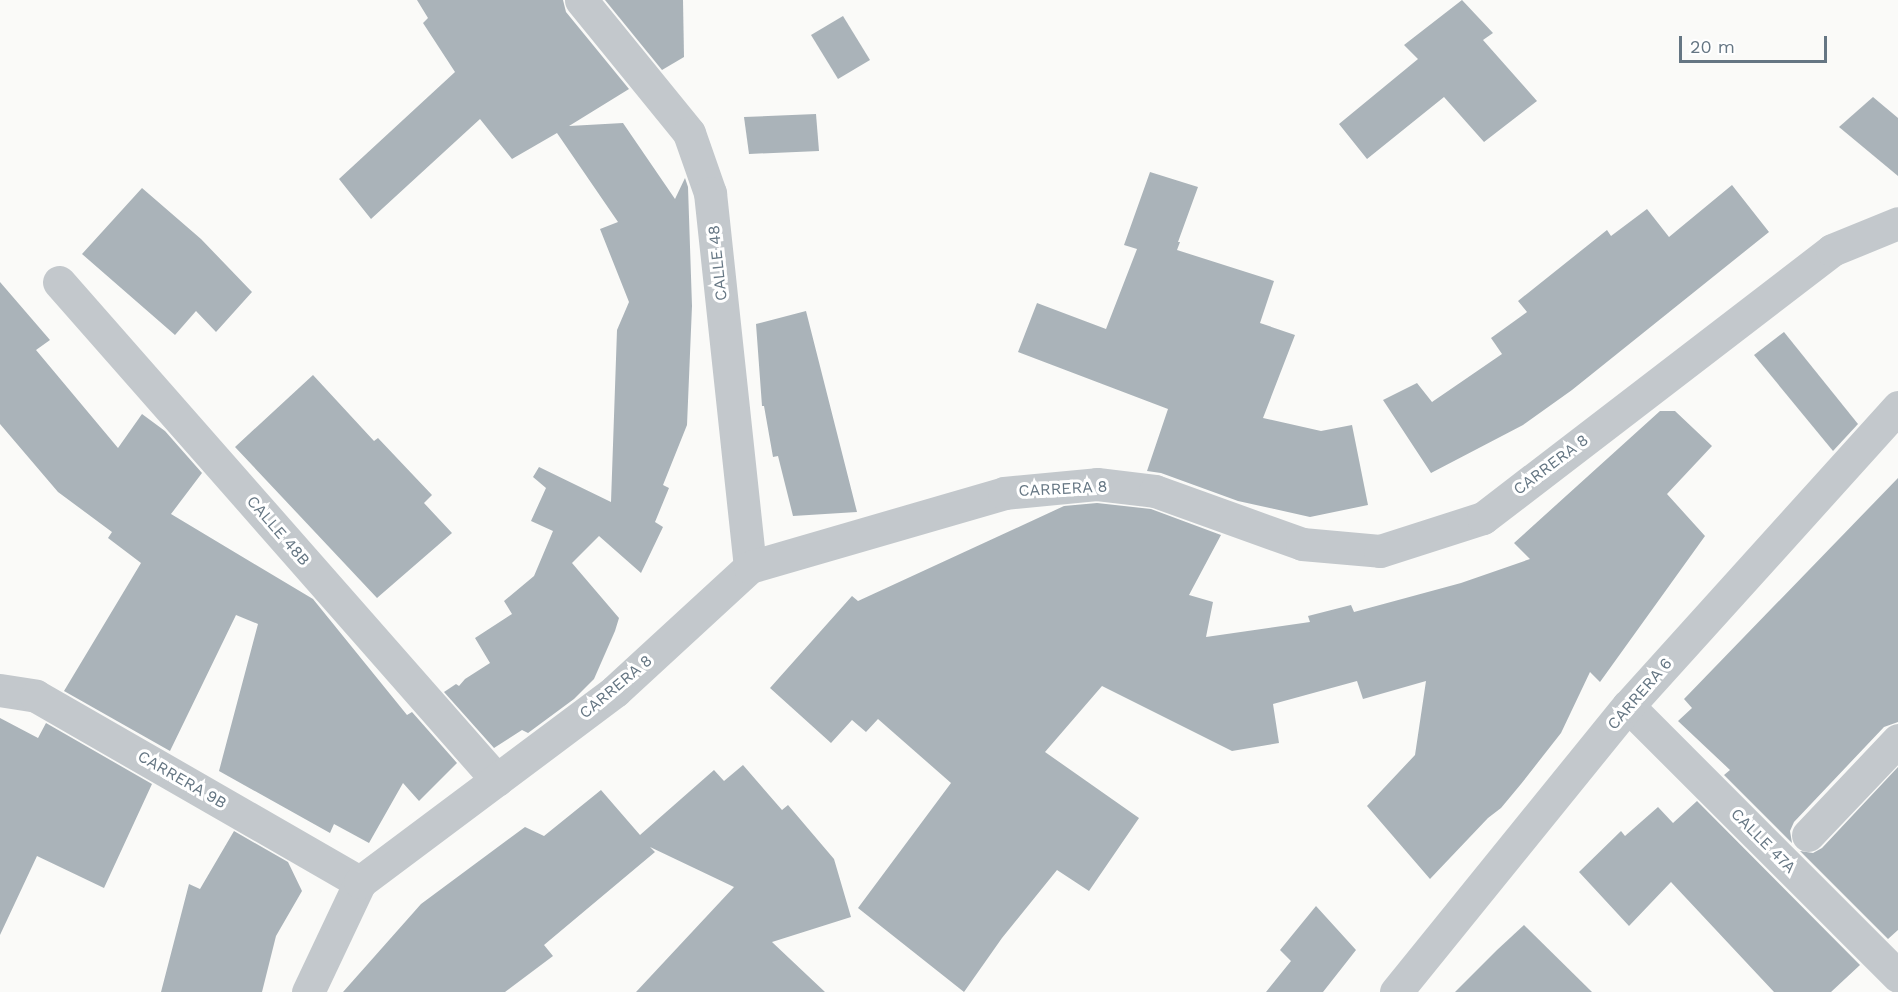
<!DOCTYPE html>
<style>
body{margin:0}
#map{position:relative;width:1898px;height:992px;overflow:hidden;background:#fafaf8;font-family:"Work Sans",sans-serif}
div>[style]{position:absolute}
.building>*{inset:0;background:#aab3b9}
.street>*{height:33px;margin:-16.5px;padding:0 16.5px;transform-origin:16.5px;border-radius:16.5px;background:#c3c8cc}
span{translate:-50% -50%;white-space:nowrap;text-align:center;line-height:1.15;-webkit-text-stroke:6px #fff;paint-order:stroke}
.street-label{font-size:16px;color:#657683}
.scale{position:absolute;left:1679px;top:36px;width:148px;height:27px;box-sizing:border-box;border:3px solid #657683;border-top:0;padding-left:8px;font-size:18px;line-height:21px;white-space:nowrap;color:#657683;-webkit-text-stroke:4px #fff;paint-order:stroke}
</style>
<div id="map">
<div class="building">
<div style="clip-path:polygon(417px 0,563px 0,566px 12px,629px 89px,569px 126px,623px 123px,675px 199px,685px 178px,688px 187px,692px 306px,687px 425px,663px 485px,669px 488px,655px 522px,663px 527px,641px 573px,599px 536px,572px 563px,619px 618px,615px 631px,594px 679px,574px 699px,528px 733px,522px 730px,494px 748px,444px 692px,456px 684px,459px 686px,465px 679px,490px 663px,475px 638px,512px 614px,504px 601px,534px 576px,553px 531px,531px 521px,546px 488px,533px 477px,539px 467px,611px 502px,617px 330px,629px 302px,600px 229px,618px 222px,557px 133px,512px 159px,480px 119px,371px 219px,339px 179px,455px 72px,423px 23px,428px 18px)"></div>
<div style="clip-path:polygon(605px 0,683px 0,684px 57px,662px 70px)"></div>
<div style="clip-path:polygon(1462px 0,1493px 33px,1483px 40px,1537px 101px,1484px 142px,1444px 97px,1367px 159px,1339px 124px,1418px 59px,1404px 45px)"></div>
<div style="clip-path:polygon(843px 16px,870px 60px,838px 79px,811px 35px)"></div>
<div style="clip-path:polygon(1873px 97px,1898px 118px,1898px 176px,1839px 127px)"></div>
<div style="clip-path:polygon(816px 114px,819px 151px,749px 154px,744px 117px)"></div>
<div style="clip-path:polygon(1150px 172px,1198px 187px,1178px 242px,1180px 242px,1177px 250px,1274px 281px,1260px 323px,1295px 335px,1263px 418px,1321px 431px,1352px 425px,1368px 505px,1310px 517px,1238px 501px,1161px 473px,1147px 471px,1168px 409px,1018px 352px,1037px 303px,1106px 329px,1137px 249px,1124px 245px)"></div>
<div style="clip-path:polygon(1732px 185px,1769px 232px,1572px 390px,1523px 425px,1431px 473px,1383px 400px,1417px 383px,1432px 402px,1502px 354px,1491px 338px,1527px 312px,1518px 301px,1607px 230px,1611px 236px,1647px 209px,1669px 237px)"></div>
<div style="clip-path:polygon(142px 188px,201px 239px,252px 292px,216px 332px,196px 311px,175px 335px,82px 254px)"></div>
<div style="clip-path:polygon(0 282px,50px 340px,36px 350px,118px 448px,142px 414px,165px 431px,202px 473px,171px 514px,313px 599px,407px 715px,412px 712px,457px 763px,419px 801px,403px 783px,369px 843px,334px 824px,330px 833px,219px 771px,258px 624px,236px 615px,170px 751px,64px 691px,141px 563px,108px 538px,112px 532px,58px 492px,0 424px)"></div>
<div style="clip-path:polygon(806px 311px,857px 512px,793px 516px,778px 456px,773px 457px,764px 406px,762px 406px,756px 324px)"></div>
<div style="clip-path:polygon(1784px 332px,1858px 424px,1833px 451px,1754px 355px)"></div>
<div style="clip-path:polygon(313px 375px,374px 441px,378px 438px,432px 495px,424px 503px,452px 533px,377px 598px,235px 447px)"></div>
<div style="clip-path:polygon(1660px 411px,1675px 411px,1712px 446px,1667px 494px,1705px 536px,1600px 682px,1590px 672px,1561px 733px,1521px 784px,1501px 808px,1488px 818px,1430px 879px,1367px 806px,1415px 755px,1426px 681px,1363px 699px,1357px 681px,1273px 704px,1279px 743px,1232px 751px,1102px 686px,1045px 752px,1139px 818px,1089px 891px,1057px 870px,1002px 938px,964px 992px,858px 908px,951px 783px,878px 719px,866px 732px,852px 720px,831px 743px,770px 688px,852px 596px,858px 601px,1064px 506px,1097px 503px,1151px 509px,1221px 535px,1189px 595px,1213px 602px,1206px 637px,1310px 622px,1308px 616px,1351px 605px,1354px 612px,1461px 583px,1530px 559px,1514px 543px)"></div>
<div style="clip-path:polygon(1898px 478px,1898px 722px,1884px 727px,1794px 822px,1790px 831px,1792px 843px,1724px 775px,1730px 770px,1678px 721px,1692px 708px,1684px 699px)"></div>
<div style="clip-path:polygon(0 718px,38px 738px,46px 723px,152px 784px,104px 888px,37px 856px,0 935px)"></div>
<div style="clip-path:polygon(743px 765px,782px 810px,788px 805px,834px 859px,851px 917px,772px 942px,825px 992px,636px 992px,734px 887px,650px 847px,655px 852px,544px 945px,553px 956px,505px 992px,343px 992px,421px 904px,525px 827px,544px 836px,601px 790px,640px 835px,714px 770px,724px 781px)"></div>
<div style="clip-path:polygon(1898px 767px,1898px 930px,1888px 939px,1800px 851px,1813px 853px,1822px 848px)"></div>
<div style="clip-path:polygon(1697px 801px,1860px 965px,1831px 992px,1774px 992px,1671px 882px,1629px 926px,1579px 872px,1621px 831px,1625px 836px,1658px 807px,1673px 823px)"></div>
<div style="clip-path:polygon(234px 831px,288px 862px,302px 891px,276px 936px,262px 992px,161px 992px,189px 884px,200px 889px)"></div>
<div style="clip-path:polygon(1316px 906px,1356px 950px,1323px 992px,1266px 992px,1291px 961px,1280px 950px)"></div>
<div style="clip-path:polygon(1524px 925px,1592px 992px,1455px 992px,1497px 950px)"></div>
</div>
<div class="street">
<div style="left:581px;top:0;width:171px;rotate:50.9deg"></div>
<div style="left:689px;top:133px;width:64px;rotate:70.7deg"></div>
<div style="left:710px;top:193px;width:376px;rotate:83.9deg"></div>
<div style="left:59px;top:282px;width:663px;rotate:48.67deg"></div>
<div style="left:0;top:690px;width:36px;rotate:9deg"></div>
<div style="left:36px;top:696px;width:374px;rotate:29.9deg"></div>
<div style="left:1628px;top:706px;width:382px;rotate:45deg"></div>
<div style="left:1808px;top:835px;width:131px;rotate:-46.5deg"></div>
<div style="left:308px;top:992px;width:122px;rotate:-64.7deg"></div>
<div style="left:360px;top:882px;width:319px;rotate:-36.8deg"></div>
<div style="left:615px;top:691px;width:183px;rotate:-42.6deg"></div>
<div style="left:750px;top:567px;width:265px;rotate:-16.2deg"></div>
<div style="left:1004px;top:493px;width:93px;rotate:-5.5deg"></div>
<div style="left:1097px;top:484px;width:58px;rotate:6.9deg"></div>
<div style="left:1155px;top:491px;width:156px;rotate:19.8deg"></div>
<div style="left:1302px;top:544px;width:78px;rotate:5.1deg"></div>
<div style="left:1380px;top:551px;width:108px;rotate:-17.8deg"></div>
<div style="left:1483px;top:518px;width:440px;rotate:-37.5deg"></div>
<div style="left:1832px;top:250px;width:71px;rotate:-22.2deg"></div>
<div style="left:1396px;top:992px;width:368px;rotate:-51deg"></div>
<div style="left:1628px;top:706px;width:403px;rotate:-47.9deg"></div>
</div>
<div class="street-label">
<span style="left:718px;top:263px;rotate:-96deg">CALLE 48</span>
<span style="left:1551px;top:465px;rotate:-37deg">CARRERA 8</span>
<span style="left:1063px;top:489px;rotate:-3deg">CARRERA 8</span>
<span style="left:278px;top:531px;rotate:49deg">CALLE 48B</span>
<span style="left:616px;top:687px;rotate:-40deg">CARRERA 8</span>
<span style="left:1640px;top:694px;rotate:-49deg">CARRERA 6</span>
<span style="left:182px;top:780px;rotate:30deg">CARRERA 9B</span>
<span style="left:1763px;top:841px;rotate:45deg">CALLE 47A</span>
</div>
<div class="scale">20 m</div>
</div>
